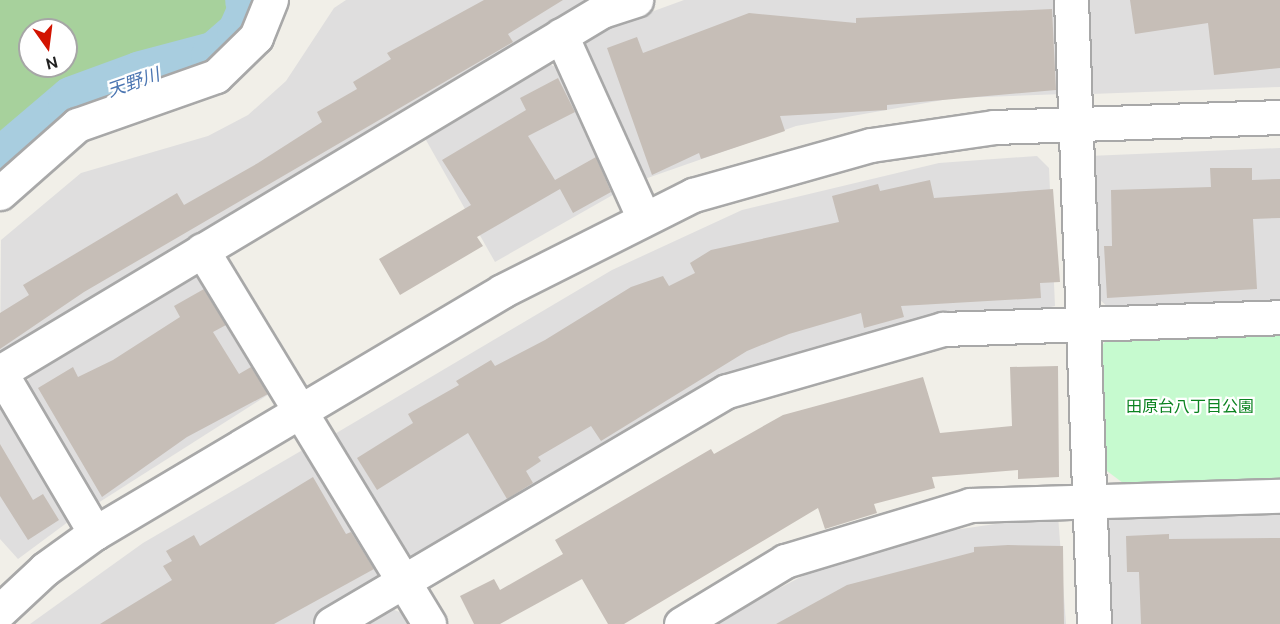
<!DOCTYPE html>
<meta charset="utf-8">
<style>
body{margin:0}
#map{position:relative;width:1280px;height:624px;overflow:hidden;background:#f1efe8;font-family:Ubuntu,"Noto Sans JP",sans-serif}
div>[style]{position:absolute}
.residential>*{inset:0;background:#dfdede}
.forest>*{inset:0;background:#a7d19c}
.park>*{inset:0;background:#c6facf}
.river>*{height:52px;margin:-26px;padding:0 26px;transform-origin:26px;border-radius:26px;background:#a8cddf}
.building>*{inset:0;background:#c6beb7}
.roads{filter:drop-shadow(2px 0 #a8a8a8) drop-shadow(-2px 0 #a8a8a8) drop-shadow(0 2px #a8a8a8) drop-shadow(0 -2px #a8a8a8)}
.minor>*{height:33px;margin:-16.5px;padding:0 16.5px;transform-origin:16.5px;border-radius:16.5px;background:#fff}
span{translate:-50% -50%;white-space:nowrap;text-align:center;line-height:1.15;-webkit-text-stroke:4.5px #fff;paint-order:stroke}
.park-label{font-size:16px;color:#0b8320}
.water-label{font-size:18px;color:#4c76b2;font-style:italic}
.north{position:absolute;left:18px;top:18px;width:60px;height:60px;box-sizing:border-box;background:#fff;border:2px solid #a6a6a6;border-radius:50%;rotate:166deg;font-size:16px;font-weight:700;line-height:24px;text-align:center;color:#212121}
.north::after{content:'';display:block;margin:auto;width:21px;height:27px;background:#d21300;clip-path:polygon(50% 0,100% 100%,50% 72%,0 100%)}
</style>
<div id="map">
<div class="residential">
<div style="clip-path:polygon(346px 0,617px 0,0 358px,1px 240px,81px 173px,208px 136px,248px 115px,286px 81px,334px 8px)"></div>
<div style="clip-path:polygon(684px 0,1055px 0,1063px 94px,954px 98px,796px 126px,639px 181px,582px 56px,588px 35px)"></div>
<div style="clip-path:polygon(1082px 0,1280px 0,1280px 87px,1091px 94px)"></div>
<div style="clip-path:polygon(543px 61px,564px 71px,618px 192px,495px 262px,422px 133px)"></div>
<div style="clip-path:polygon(1280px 148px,1280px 304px,1109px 308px,1090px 291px,1089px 156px)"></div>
<div style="clip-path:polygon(1037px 156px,1049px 168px,1055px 306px,730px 377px,420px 558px,403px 557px,333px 435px,612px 270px,742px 210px,939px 163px)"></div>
<div style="clip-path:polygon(183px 275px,209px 275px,274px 391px,98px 503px,27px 389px,30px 367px)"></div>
<div style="clip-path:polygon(0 393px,76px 516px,18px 559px,0 539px)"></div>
<div style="clip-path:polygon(306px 448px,381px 571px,378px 585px,313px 624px,30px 624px,143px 543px)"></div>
<div style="clip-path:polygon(1280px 507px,1280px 624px,1106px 624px,1100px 526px,1118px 513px)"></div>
<div style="clip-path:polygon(1058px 515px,1066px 624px,711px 624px,837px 558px,912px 536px)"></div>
<div style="clip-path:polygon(389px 608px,405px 614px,411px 624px,362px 624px)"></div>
</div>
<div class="forest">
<div style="clip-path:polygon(evenodd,0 0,242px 0,234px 33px,60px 99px,0 148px,0 0,30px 30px,66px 30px,66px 66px,30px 66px,30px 30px)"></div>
</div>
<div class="park">
<div style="clip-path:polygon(1280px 330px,1280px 479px,1123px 483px,1107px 471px,1101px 347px,1111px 334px)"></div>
</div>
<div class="river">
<div style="left:0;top:165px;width:97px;rotate:-40.4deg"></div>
<div style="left:74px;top:102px;width:72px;rotate:-20.2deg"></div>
<div style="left:142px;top:77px;width:78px;rotate:-14.9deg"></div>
<div style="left:217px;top:57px;width:35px;rotate:-41deg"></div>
<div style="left:243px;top:34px;width:27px;rotate:-66deg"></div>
<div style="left:254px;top:9px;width:9px;rotate:-108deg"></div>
</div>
<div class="building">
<div style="clip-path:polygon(484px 0,563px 0,508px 34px,513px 42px,84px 292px,0 349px,0 313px,29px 295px,23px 285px,177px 193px,184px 205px,258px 163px,322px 122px,317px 112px,357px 89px,353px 82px,391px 59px,387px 53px)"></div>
<div style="clip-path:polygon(1130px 0,1280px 0,1280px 68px,1214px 75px,1208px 23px,1135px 34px)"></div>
<div style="clip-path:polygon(1052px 9px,1056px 90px,887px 105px,887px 110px,780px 116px,785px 131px,701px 159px,699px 153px,652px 175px,607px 48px,637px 37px,643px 53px,749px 13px,856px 23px,856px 18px)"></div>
<div style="clip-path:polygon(558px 78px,575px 112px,528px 136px,555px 180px,596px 157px,611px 192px,573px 213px,560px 189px,477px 237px,483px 246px,400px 295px,379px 259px,471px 205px,442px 160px,526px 110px,520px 98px)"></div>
<div style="clip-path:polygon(1210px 168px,1252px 168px,1252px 180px,1280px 179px,1280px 218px,1253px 219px,1257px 289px,1107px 298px,1104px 246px,1112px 246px,1111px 190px,1211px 187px)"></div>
<div style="clip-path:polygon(930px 180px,934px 198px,1053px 189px,1060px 282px,1040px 283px,1041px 298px,901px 306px,904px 317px,864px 328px,861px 313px,789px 334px,747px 351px,601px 441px,591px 426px,538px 457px,541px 461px,526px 471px,533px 483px,507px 499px,468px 433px,377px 490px,357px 458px,413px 423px,408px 414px,459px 385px,456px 381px,491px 360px,495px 366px,545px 340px,631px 287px,663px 276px,669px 286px,695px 273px,690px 263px,711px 250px,839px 222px,832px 196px,878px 184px,880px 191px)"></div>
<div style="clip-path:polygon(204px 289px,226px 325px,213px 332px,239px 374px,251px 367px,268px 394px,187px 437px,102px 497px,38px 388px,73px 367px,78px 377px,113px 360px,180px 317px,174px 306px)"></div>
<div style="clip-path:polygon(1058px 366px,1059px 477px,1018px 479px,1018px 470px,932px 477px,935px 488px,874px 504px,877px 513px,825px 529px,818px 508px,624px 624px,608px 624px,582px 579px,500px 624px,474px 624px,460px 596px,494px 579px,500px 590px,563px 554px,555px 540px,711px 449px,714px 454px,783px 415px,923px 377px,940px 433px,1012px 426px,1010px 367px)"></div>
<div style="clip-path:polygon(0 444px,33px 500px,43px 494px,59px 520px,28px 540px,0 496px)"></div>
<div style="clip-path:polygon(313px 477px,346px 534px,351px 532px,374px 569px,274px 624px,100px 624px,172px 580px,163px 566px,172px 561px,166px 551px,194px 535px,200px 546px)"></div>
<div style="clip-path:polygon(1169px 534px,1169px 539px,1280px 538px,1280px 624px,1141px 624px,1139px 572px,1127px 572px,1126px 536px)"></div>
<div style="clip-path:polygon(1008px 545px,1063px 546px,1064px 624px,776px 624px,847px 585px,974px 552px,974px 547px)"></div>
</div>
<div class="roads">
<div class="minor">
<div style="left:1071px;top:0;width:624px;rotate:87.89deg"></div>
<div style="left:561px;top:35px;width:200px;rotate:65.7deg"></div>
<div style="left:0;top:193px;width:103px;rotate:-41.4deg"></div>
<div style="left:77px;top:125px;width:147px;rotate:-19.4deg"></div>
<div style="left:216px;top:76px;width:56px;rotate:-44.3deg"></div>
<div style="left:256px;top:37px;width:40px;rotate:-68deg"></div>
<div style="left:202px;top:250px;width:437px;rotate:58.7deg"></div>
<div style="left:95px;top:533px;width:187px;rotate:-120.5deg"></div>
<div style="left:0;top:372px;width:702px;rotate:-30.95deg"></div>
<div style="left:602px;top:11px;width:36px;rotate:-18deg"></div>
<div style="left:0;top:611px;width:62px;rotate:-43deg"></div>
<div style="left:45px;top:569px;width:62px;rotate:-35.8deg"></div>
<div style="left:95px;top:533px;width:474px;rotate:-30.7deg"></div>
<div style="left:502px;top:291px;width:214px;rotate:-26.7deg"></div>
<div style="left:693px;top:195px;width:185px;rotate:-15.7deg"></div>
<div style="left:871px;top:145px;width:124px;rotate:-8.3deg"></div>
<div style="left:994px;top:127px;width:286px;rotate:-2deg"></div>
<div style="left:331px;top:624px;width:459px;rotate:-30.5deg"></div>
<div style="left:727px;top:391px;width:225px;rotate:-16deg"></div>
<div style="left:943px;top:329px;width:337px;rotate:-2deg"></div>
<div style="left:681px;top:624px;width:122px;rotate:-31.2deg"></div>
<div style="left:785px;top:561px;width:193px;rotate:-16.8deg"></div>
<div style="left:970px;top:505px;width:310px;rotate:-1.7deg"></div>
</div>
</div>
<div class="park-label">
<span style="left:1190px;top:406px">田原台八丁目公園</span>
</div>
<div class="water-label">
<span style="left:133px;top:82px;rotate:-19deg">天野川</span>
</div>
<div class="north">N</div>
</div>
